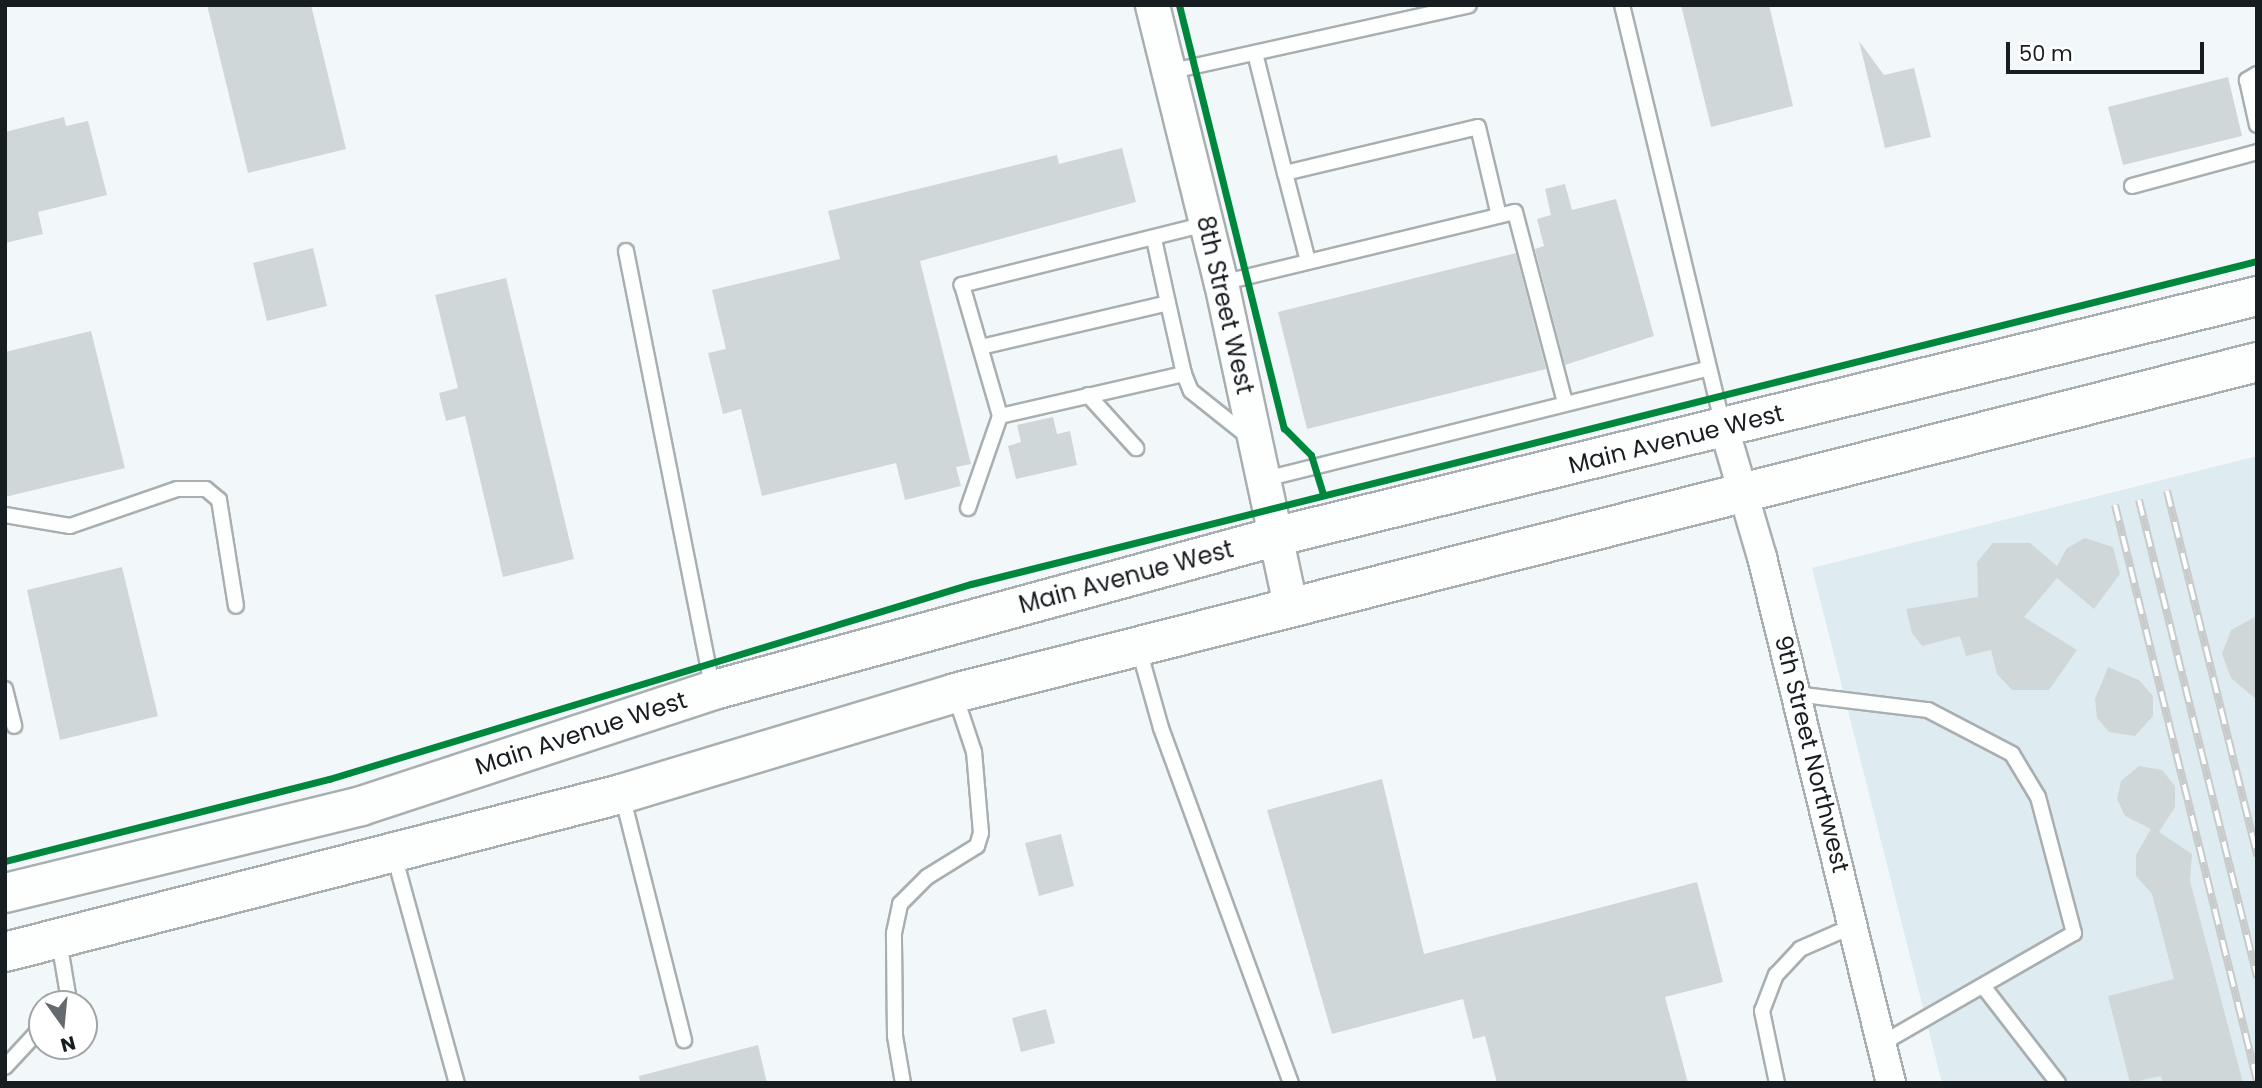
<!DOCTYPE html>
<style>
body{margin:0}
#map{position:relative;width:2262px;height:1088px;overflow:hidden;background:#f2f8fa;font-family:Poppins,sans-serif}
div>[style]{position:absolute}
.built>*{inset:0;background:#deecf2}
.building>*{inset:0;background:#d0d7d8}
.roads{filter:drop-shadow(2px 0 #a9afb1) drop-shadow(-2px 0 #a9afb1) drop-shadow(0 2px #a9afb1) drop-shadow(0 -2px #a9afb1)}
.service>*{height:14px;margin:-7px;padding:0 7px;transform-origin:7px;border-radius:7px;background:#fdfefe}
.minor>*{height:28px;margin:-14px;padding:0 14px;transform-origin:14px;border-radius:14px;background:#fdfefe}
.tertiary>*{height:33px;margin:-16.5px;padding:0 16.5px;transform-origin:16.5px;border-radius:16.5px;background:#fdfefe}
.primary>*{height:38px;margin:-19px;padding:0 19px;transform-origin:19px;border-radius:19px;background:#fdfefe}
.rail>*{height:8px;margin-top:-4px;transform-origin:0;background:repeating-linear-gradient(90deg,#fff 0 16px,#c9cbcb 0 32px);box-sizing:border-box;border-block:2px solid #c9cbcb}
.cycleway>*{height:7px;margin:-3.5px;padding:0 3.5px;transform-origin:3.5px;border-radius:3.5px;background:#00873e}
span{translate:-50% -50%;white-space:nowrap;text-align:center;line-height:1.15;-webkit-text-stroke:5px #fff;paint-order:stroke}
.street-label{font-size:24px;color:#171e21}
.frame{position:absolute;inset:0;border:7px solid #171e21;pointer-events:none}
.north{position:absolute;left:28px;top:990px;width:70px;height:70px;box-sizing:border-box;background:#fff;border:2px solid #a2a5a6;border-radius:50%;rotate:165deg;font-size:19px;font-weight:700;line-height:28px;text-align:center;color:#171e21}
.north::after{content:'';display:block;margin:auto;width:24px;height:32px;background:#646a6d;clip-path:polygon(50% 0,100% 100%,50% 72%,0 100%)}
.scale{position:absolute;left:2006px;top:42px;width:198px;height:32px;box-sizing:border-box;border:4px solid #171e21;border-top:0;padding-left:9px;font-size:21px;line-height:24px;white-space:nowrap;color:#171e21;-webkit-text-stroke:5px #fff;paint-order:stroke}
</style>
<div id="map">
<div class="built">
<div style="clip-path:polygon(2257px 456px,2257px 1083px,1942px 1083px,1812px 568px)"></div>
</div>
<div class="building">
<div style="clip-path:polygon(207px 5px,311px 5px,346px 149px,248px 173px)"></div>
<div style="clip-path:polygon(1681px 5px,1769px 5px,1793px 106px,1711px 127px)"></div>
<div style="clip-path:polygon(1859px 41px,1884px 75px,1914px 68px,1931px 137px,1885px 148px)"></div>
<div style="clip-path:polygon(2228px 77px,2242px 136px,2123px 165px,2108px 107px)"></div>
<div style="clip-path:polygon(64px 117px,66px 126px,88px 121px,107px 195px,38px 212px,43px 234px,5px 243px,5px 132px)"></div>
<div style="clip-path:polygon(1122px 148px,1136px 202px,920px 261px,971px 464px,956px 467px,961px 486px,905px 500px,896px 463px,762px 496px,741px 409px,723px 414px,708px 353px,726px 349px,712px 290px,840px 259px,828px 211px,1057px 155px,1059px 164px)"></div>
<div style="clip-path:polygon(1565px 184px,1572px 210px,1616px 199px,1654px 336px,1565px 365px,1535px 249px,1544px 246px,1537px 219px,1551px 215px,1545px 189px)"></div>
<div style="clip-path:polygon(313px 248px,327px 306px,267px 321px,253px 263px)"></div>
<div style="clip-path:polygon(1516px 253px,1546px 369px,1307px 429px,1278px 312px)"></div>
<div style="clip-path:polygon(506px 278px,574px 559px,503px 577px,465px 416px,446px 421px,439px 393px,458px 388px,435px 295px)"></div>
<div style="clip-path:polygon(91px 331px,125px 468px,5px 497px,5px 352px)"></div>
<div style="clip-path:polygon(1053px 417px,1057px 434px,1070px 431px,1077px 465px,1016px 479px,1008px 446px,1021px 442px,1017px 425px)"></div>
<div style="clip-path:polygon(2085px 538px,2113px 547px,2120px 574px,2094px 609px,2057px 578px,2024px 617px,2077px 650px,2049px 690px,2012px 690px,1997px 674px,1991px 650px,1966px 656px,1960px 636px,1922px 646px,1912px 633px,1906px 609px,1978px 597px,1977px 562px,1993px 543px,2030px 543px,2057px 566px,2067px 548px)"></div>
<div style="clip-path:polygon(122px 567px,158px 716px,60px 740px,27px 590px)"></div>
<div style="clip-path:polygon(2257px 616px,2257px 700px,2231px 678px,2222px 654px,2231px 630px)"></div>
<div style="clip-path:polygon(2108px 667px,2139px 680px,2153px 696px,2153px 716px,2135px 736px,2109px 732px,2097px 718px,2095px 699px)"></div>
<div style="clip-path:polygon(2139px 766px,2162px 770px,2175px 786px,2175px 807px,2159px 832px,2192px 854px,2190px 881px,2243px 1083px,2163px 1083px,2161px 1076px,2130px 1083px,2108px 996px,2174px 979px,2152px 894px,2136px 876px,2136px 855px,2151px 829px,2125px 816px,2117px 799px,2121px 781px)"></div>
<div style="clip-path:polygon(1382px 779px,1424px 954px,1697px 882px,1723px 982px,1665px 997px,1688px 1083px,1497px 1083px,1485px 1036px,1473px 1039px,1463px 999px,1332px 1034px,1267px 810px)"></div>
<div style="clip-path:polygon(1061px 834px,1074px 886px,1039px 896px,1025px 843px)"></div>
<div style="clip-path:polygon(1046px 1009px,1055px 1043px,1021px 1052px,1012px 1018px)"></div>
<div style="clip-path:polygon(758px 1045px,767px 1083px,640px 1083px,639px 1076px)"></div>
</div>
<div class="roads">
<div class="service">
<div style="left:1622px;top:5px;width:434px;rotate:76.5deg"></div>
<div style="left:1255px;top:53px;width:124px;rotate:76deg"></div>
<div style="left:1285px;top:173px;width:198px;rotate:-13.4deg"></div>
<div style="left:1478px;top:127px;width:91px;rotate:76.7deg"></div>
<div style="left:1168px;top:72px;width:308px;rotate:-12.5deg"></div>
<div style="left:2257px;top:74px;width:12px;rotate:149deg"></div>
<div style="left:2247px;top:80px;width:46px;rotate:77.5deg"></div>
<div style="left:1285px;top:173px;width:91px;rotate:75.4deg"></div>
<div style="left:2132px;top:186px;width:130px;rotate:-15.2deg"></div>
<div style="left:1206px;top:224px;width:252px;rotate:166deg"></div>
<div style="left:962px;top:285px;width:136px;rotate:73.8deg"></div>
<div style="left:1000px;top:416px;width:189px;rotate:-12.9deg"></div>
<div style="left:1184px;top:374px;width:18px;rotate:68deg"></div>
<div style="left:1191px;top:391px;width:75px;rotate:38.5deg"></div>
<div style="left:1154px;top:239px;width:66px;rotate:77.7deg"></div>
<div style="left:626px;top:251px;width:447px;rotate:78.8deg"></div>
<div style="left:1221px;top:283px;width:302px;rotate:-13.6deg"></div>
<div style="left:1515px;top:212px;width:197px;rotate:75.3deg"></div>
<div style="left:981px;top:347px;width:192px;rotate:-13.2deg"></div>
<div style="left:1168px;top:303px;width:73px;rotate:77.3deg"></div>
<div style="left:1088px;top:395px;width:72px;rotate:47.8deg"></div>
<div style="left:1265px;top:479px;width:454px;rotate:-14deg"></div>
<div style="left:968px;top:508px;width:97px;rotate:-70.8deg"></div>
<div style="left:5px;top:515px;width:66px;rotate:9.6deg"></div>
<div style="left:70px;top:526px;width:113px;rotate:-19.1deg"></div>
<div style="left:177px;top:489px;width:29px"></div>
<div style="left:206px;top:489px;width:17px;rotate:40deg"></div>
<div style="left:219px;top:500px;width:107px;rotate:80.9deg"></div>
<div style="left:1138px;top:646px;width:85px;rotate:74.3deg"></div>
<div style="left:1161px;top:728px;width:378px;rotate:69.9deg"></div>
<div style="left:5px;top:689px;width:38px;rotate:76deg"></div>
<div style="left:1795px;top:694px;width:134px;rotate:6.9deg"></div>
<div style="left:1928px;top:710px;width:95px;rotate:27.6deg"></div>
<div style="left:2012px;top:754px;width:50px;rotate:58.8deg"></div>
<div style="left:2038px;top:797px;width:141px;rotate:75.2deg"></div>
<div style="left:2074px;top:933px;width:223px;rotate:150.1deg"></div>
<div style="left:622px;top:795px;width:253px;rotate:75.8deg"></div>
<div style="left:394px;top:855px;width:237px;rotate:74.6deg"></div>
<div style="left:59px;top:941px;width:55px;rotate:80.5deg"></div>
<div style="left:68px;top:995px;width:10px;rotate:119deg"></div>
<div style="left:1983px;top:986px;width:123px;rotate:52.3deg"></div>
<div style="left:5px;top:1067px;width:54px;rotate:-47.2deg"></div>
<div style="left:903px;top:1083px;width:48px;rotate:-99.7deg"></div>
<div style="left:895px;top:1036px;width:103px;rotate:-90.6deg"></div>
<div style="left:894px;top:933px;width:30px;rotate:-78deg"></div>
<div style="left:900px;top:904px;width:38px;rotate:-45deg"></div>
<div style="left:927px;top:877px;width:59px;rotate:-31.8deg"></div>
<div style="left:977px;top:846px;width:14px;rotate:-73deg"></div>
<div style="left:981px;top:833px;width:81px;rotate:-94.9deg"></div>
<div style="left:974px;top:752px;width:60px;rotate:-108.4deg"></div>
<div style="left:1777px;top:1083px;width:74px;rotate:-101.8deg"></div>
<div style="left:1762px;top:1011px;width:39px;rotate:-69deg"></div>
<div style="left:1776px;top:975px;width:35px;rotate:-47deg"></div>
<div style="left:1800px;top:949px;width:60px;rotate:-23.6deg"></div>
</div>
<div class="minor">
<div style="left:1724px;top:428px;width:134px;rotate:73.6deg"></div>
<div style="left:1762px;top:557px;width:542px;rotate:76.22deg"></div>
</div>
<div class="tertiary">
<div style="left:1152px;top:5px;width:286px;rotate:76.1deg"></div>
<div style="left:1221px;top:283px;width:330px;rotate:77.9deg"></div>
</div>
<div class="primary">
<div style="left:5px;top:893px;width:366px;rotate:-13.7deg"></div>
<div style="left:361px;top:806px;width:372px;rotate:-18.2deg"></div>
<div style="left:714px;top:690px;width:585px;rotate:-15.27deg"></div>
<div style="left:1278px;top:536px;width:1008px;rotate:-13.77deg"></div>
<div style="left:5px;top:952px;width:636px;rotate:-14.39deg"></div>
<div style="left:621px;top:794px;width:349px;rotate:-16.8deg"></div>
<div style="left:955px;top:693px;width:1343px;rotate:-14.26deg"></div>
</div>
</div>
<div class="rail">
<div style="left:2167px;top:491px;width:376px;rotate:76.1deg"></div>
<div style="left:2139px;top:500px;width:492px;rotate:76.1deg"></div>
<div style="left:2115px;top:505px;width:593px;rotate:76.15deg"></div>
</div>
<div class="cycleway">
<div style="left:1179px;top:5px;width:436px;rotate:76.1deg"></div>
<div style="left:1284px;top:428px;width:38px;rotate:45deg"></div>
<div style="left:1311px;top:455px;width:41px;rotate:72.9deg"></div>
<div style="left:5px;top:861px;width:334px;rotate:-14.2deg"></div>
<div style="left:329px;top:779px;width:671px;rotate:-16.9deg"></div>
<div style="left:971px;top:584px;width:1326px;rotate:-14.1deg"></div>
</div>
<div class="street-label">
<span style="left:1225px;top:305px;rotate:77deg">8th Street West</span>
<span style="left:1676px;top:439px;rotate:-14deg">Main Avenue West</span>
<span style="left:1126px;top:577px;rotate:-15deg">Main Avenue West</span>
<span style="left:581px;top:733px;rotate:-18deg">Main Avenue West</span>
<span style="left:1812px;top:754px;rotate:76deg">9th Street Northwest</span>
</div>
<div class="frame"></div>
<div class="north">N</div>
<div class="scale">50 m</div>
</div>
